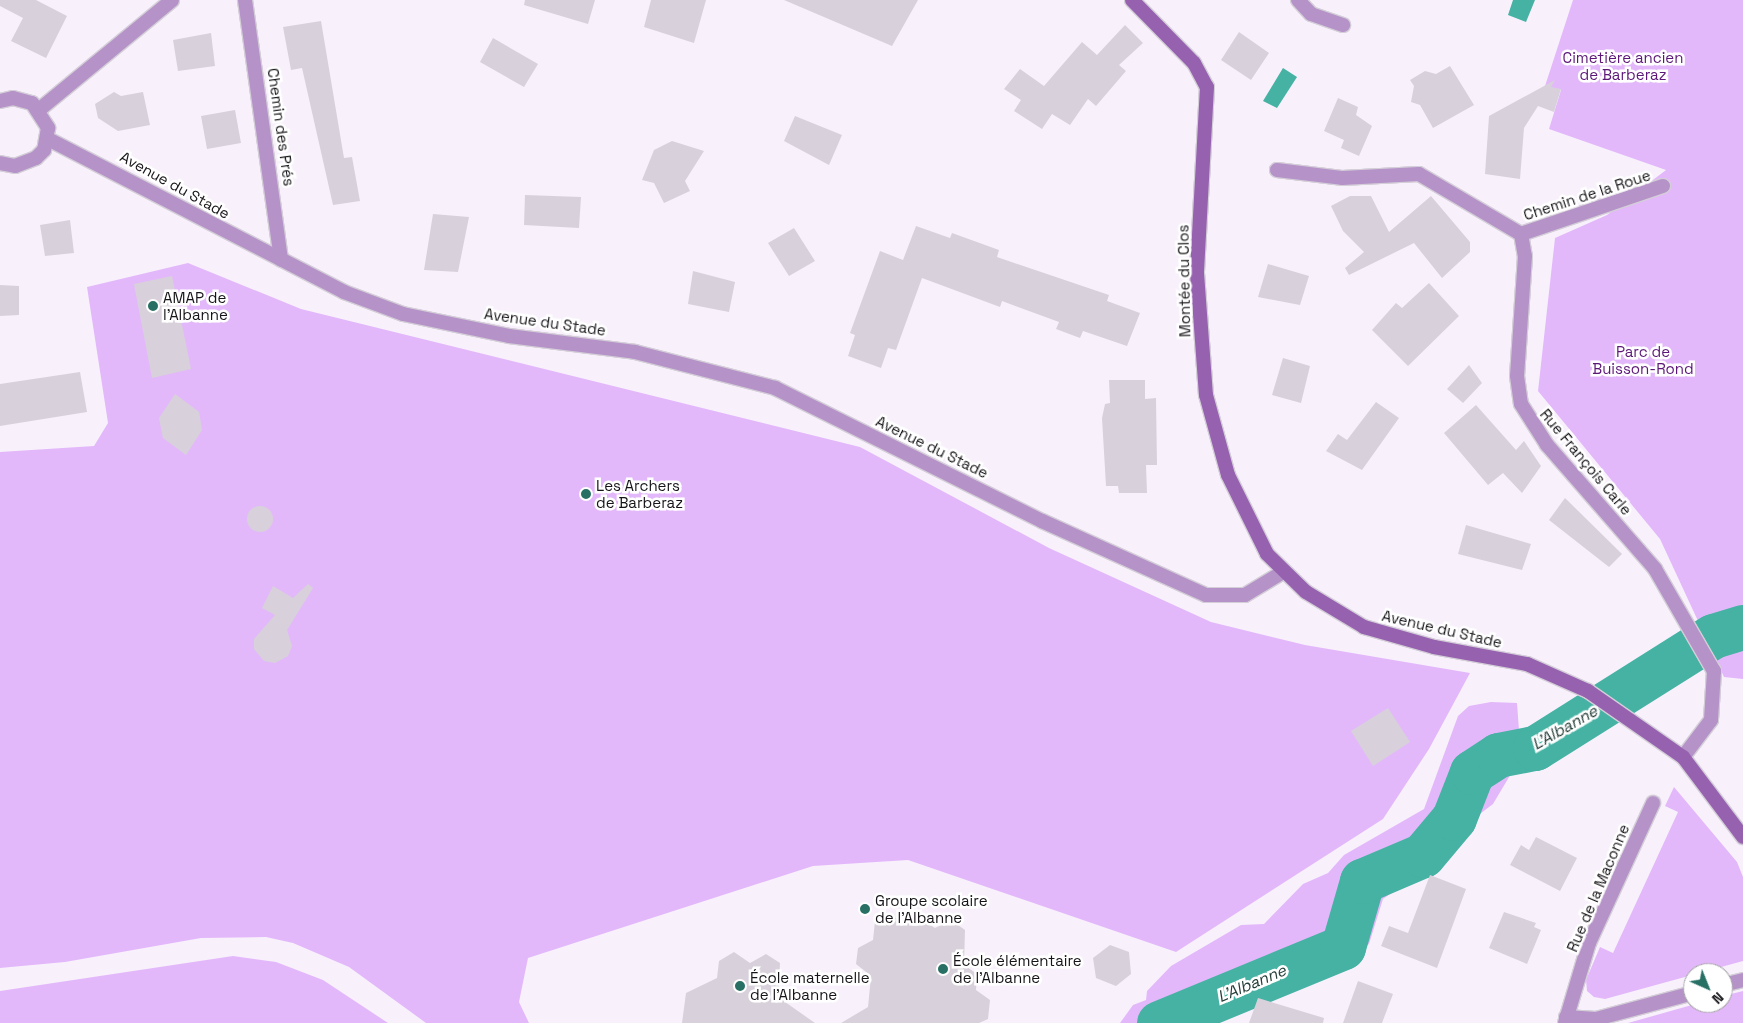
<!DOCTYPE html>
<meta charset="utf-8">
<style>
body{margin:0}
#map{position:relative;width:1743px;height:1023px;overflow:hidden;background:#f8f1fc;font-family:"Space Grotesk",sans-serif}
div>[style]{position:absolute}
.green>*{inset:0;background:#e3b8fa}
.water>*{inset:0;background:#45b2a3}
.river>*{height:45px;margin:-22.5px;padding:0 22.5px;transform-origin:22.5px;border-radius:22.5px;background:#45b2a3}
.building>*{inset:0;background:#d8d1db}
.round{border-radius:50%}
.roads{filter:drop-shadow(1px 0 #d4ced8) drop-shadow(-1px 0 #d4ced8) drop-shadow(0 1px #d4ced8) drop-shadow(0 -1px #d4ced8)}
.minor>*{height:14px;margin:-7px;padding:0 7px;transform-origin:7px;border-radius:7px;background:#b593c8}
.secondary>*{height:14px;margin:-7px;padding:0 7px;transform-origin:7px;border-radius:7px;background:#9662b0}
.dots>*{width:14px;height:14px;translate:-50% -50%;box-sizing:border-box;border:2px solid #fff;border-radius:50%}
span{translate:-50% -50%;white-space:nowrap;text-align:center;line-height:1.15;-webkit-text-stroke:5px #fff;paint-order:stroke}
.park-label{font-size:15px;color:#5c1778}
.street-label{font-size:15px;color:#161418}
.poi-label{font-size:15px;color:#161418}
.left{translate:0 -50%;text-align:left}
.water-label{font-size:16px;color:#253e39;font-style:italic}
.north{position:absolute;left:1683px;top:963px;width:50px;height:50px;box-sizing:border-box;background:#fff;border:1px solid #a2a1a3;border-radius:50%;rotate:136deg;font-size:14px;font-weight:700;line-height:20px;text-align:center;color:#161418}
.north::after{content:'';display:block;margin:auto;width:18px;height:22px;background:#286f64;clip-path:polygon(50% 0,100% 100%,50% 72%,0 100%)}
</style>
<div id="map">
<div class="green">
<div style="clip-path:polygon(1573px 0,1743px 0,1743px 679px,1724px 677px,1660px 539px,1538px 391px,1555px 238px,1607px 215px,1666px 170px,1549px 129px,1561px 90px,1545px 86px)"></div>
<div style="clip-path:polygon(188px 263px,301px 309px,860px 447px,1049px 548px,1211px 622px,1305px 645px,1470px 673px,1429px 749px,1383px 819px,1176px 952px,908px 860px,813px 866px,528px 958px,519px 1002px,529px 1023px,426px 1023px,349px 967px,293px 943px,266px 937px,201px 938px,65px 962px,0 968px,0 452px,94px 446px,108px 423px,87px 287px)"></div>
<div style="clip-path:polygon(1491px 702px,1517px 703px,1521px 757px,1493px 804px,1468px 823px,1445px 855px,1383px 899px,1369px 944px,1335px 964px,1320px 963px,1286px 990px,1244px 992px,1232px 1003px,1233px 1012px,1206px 1021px,1213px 1023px,1120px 1023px,1133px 1005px,1146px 1000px,1147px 991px,1171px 966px,1241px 925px,1264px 924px,1303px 884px,1328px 873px,1344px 855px,1424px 809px,1458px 716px,1469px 706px)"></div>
<div style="clip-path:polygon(1674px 787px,1737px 862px,1743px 877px,1743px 961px,1605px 999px,1594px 997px,1587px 991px,1586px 980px,1600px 947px,1613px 953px,1678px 812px,1665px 806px)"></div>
<div style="clip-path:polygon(233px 956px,276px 962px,323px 980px,388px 1023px,0 1023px,0 991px)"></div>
<div style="clip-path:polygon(1743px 991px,1743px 1023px,1628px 1023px,1699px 1003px,1723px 1003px,1723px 996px)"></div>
</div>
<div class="water">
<div style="clip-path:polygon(1513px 0,1535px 0,1526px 22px,1508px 15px)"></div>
<div style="clip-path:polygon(1283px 68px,1297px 77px,1277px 108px,1263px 101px)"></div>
</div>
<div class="river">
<div style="left:1159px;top:1023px;width:199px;rotate:-22.4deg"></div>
<div style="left:1343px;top:947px;width:69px;rotate:-73.9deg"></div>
<div style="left:1362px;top:881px;width:66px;rotate:-23.1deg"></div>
<div style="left:1423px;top:855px;width:48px;rotate:-50deg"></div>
<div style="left:1454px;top:818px;width:49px;rotate:-68.6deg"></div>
<div style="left:1472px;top:772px;width:31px;rotate:-33deg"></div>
<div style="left:1498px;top:755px;width:38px;rotate:-11deg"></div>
<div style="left:1535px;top:748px;width:210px;rotate:-32.2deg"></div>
<div style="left:1713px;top:636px;width:31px;rotate:-17deg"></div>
</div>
<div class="building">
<div style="clip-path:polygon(0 0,36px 0,67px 16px,46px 58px,11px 41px,23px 18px,0 6px)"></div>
<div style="clip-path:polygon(525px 0,595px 0,588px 24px,524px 5px)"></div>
<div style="clip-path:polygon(651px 0,706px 0,694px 43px,644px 27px)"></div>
<div style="clip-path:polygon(784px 0,918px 0,892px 46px)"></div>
<div style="clip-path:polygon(321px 21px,344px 158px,352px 157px,360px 201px,333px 205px,302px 68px,291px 70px,283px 27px)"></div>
<div style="clip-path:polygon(1125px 25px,1143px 43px,1119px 65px,1126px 71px,1096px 106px,1088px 99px,1070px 125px,1052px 114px,1042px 129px,1014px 111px,1021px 100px,1004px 89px,1020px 69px,1044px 86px,1082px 42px,1097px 55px)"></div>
<div style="clip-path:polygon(1239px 32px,1269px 53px,1251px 80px,1221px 60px)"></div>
<div style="clip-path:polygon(211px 33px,215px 66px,178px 71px,173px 40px)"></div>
<div style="clip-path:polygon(493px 38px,538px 64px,524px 87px,480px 62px)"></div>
<div style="clip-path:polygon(1450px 66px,1474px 105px,1433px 128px,1420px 105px,1411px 102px,1414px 86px,1410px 80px,1425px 71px,1436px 74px)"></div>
<div style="clip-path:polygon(1555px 80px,1551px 87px,1561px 89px,1554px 112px,1538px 106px,1524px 128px,1520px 179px,1485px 174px,1489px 116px)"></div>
<div style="clip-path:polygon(114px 92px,121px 96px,143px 92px,150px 125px,118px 131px,98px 118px,95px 104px)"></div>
<div style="clip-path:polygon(1338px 98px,1358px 107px,1356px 115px,1372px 126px,1359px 156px,1341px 148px,1344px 140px,1324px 131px)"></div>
<div style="clip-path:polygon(235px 110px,241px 143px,207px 149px,201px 116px)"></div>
<div style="clip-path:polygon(795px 116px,842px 135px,829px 165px,784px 141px)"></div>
<div style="clip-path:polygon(672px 141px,704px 151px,685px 181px,690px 191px,664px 203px,654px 183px,642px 180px,654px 150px)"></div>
<div style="clip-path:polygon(525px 195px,581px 197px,579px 228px,524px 225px)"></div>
<div style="clip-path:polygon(1350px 196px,1371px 196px,1389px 232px,1431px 196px,1470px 242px,1470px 252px,1442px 278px,1414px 243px,1349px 275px,1345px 268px,1364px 252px,1343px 231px,1331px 206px)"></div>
<div style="clip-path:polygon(433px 214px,469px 217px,458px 272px,424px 270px)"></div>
<div style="clip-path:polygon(70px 220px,74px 253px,45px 256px,40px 225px)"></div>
<div style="clip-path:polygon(916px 226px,950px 238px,952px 233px,999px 250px,997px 257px,1109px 295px,1107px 301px,1140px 313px,1127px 346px,1083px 331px,1080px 338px,1056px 329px,1059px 322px,1002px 301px,1000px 307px,922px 278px,896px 350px,888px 348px,881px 368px,848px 356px,855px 335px,850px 333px,880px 251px,903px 260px)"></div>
<div style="clip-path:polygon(794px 228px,815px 261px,789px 276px,768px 243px)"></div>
<div style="clip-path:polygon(1268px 264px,1309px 276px,1300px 305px,1258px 297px)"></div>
<div style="clip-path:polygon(693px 271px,735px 282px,729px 312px,688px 304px)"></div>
<div style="clip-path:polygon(172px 276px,191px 369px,152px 378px,134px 284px)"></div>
<div style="clip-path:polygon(1429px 283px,1459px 316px,1408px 366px,1372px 330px,1396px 303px,1402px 308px)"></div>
<div style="clip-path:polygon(0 285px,19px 286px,19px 315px,0 316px)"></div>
<div style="clip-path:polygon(1283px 358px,1310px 366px,1301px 403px,1272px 395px)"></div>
<div style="clip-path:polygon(1469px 365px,1482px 383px,1463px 403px,1447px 389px)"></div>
<div style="clip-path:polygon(80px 372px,87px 412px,0 426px,0 384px)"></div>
<div style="clip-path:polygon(1109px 380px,1145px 380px,1145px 399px,1156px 398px,1157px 465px,1146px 465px,1147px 493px,1119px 493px,1118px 486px,1106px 486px,1102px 418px,1105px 404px,1110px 403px)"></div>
<div style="clip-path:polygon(175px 394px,199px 412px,202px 430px,186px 455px,163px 438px,159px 418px)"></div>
<div style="clip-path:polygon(1376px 402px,1399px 418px,1362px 470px,1326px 451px,1338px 434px,1347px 440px)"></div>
<div style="clip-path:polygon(1476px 405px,1516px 450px,1524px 441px,1541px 466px,1522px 493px,1503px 473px,1488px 485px,1444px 433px)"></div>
<div style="clip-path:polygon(1565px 498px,1622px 554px,1609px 567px,1549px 520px)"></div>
<div class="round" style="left:247px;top:506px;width:26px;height:26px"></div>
<div style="clip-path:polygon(1466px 525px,1531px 544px,1522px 570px,1458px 554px)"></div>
<div style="clip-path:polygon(308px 584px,313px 588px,287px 630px,292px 646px,288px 656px,275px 663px,264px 661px,254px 649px,254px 639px,275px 615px,262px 608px,273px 586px,293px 598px)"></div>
<div style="clip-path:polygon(1388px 708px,1410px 742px,1373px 766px,1351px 731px)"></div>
<div style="clip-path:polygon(1536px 837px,1577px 858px,1560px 891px,1510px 865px,1521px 845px,1529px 850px)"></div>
<div style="clip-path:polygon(1430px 875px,1466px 889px,1437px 968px,1381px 946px,1389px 926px,1408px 933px)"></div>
<div style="clip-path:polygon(1504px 912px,1536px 923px,1534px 927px,1541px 930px,1527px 964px,1489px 948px)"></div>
<div style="clip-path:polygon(891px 914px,904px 925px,919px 918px,935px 928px,951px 920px,965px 930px,964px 965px,977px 974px,976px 990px,990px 1000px,988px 1019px,979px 1023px,841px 1023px,868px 1007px,871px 976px,856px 964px,858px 948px,873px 940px,875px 921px)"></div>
<div style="clip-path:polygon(1110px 945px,1129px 952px,1131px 974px,1116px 986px,1096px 978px,1093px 958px)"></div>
<div style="clip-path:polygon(734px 952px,750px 963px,766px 954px,780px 963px,778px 997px,815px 1023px,682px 1023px,686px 993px,717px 978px,719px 961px)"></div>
<div style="clip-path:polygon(1358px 981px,1393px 994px,1382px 1023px,1343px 1023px)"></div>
<div style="clip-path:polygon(1258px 998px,1324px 1018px,1323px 1023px,1249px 1023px)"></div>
</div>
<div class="roads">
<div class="minor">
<div style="left:245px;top:0;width:262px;rotate:82.1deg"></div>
<div style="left:1298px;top:0;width:19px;rotate:47deg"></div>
<div style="left:1311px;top:14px;width:34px;rotate:19deg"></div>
<div style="left:0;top:101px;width:13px;rotate:-13deg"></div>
<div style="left:13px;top:98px;width:20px;rotate:15deg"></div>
<div style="left:32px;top:103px;width:30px;rotate:57deg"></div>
<div style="left:48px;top:128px;width:22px;rotate:100deg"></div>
<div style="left:44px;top:150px;width:11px;rotate:135deg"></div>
<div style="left:36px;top:158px;width:22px;rotate:159deg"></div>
<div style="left:15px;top:166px;width:15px;rotate:-169deg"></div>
<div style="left:40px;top:109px;width:171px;rotate:-39.5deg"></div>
<div style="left:48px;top:139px;width:333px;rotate:27.3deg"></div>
<div style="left:344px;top:292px;width:63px;rotate:20.4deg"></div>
<div style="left:403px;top:314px;width:108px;rotate:11.7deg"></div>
<div style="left:509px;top:336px;width:127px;rotate:7.2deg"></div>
<div style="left:635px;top:352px;width:145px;rotate:14.4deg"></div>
<div style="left:775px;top:388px;width:298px;rotate:26.5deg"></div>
<div style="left:1042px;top:521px;width:180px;rotate:24.3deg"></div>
<div style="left:1206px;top:595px;width:39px"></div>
<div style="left:1245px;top:595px;width:44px;rotate:-31.2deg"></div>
<div style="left:1277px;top:170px;width:65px;rotate:7deg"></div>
<div style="left:1342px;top:178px;width:77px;rotate:-3deg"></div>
<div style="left:1419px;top:174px;width:118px;rotate:30.5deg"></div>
<div style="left:1521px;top:234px;width:22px;rotate:80deg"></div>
<div style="left:1525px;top:256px;width:120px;rotate:93.8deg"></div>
<div style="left:1517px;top:376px;width:28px;rotate:82deg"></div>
<div style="left:1521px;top:404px;width:49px;rotate:57.6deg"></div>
<div style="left:1547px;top:445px;width:164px;rotate:48.9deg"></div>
<div style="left:1655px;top:569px;width:118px;rotate:60deg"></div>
<div style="left:1714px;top:671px;width:49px;rotate:93.5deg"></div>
<div style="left:1711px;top:720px;width:46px;rotate:127.1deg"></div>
<div style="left:1521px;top:234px;width:150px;rotate:-18.7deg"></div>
<div style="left:1723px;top:985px;width:21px;rotate:-14deg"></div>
<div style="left:1566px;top:1017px;width:30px;rotate:4deg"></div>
<div style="left:1596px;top:1019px;width:100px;rotate:-15deg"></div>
<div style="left:1565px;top:1023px;width:84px;rotate:-73.3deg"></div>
<div style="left:1589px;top:943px;width:154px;rotate:-65.4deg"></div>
</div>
<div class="secondary">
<div style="left:1132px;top:0;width:88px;rotate:45.5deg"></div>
<div style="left:1194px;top:63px;width:27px;rotate:62deg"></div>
<div style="left:1207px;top:87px;width:186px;rotate:93.1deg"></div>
<div style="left:1197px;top:273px;width:122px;rotate:85.8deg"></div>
<div style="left:1206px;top:395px;width:83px;rotate:74.6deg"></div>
<div style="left:1228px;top:475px;width:88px;rotate:63.7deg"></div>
<div style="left:1267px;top:554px;width:54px;rotate:44.3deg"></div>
<div style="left:1306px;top:592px;width:68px;rotate:31.1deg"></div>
<div style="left:1364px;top:627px;width:73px;rotate:15.9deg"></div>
<div style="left:1434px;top:647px;width:95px;rotate:10.4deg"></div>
<div style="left:1527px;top:664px;width:67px;rotate:23.9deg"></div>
<div style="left:1588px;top:691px;width:116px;rotate:34.8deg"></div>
<div style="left:1683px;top:757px;width:100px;rotate:53.1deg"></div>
</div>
</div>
<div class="dots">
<div style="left:153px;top:306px;background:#286f64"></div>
<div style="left:586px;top:494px;background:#286f64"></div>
<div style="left:865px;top:909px;background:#286f64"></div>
<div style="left:943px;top:969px;background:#286f64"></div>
<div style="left:740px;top:986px;background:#286f64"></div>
</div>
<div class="park-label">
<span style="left:1623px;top:66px">Cimetière ancien<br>de Barberaz</span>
<span style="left:1643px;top:360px">Parc de<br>Buisson-Rond</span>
</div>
<div class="street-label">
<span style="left:281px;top:127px;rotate:82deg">Chemin des Prés</span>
<span style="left:175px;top:185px;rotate:29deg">Avenue du Stade</span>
<span style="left:1587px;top:195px;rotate:-18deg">Chemin de la Roue</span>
<span style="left:1184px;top:281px;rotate:-91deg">Montée du Clos</span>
<span style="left:545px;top:322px;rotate:8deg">Avenue du Stade</span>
<span style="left:932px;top:447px;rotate:26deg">Avenue du Stade</span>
<span style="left:1586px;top:462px;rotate:50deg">Rue François Carle</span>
<span style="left:1442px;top:629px;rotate:13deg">Avenue du Stade</span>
<span style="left:1598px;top:888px;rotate:-67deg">Rue de la Maconne</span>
</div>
<div class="poi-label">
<span class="left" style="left:163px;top:306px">AMAP de<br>l'Albanne</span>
<span class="left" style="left:596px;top:494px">Les Archers<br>de Barberaz</span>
<span class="left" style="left:875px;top:909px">Groupe scolaire<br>de l'Albanne</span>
<span class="left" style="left:953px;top:969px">École élémentaire<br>de l'Albanne</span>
<span class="left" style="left:750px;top:986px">École maternelle<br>de l'Albanne</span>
</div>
<div class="water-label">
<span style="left:1565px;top:728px;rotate:-30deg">L'Albanne</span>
<span style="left:1252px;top:984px;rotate:-23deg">L'Albanne</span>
</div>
<div class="north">N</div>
</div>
